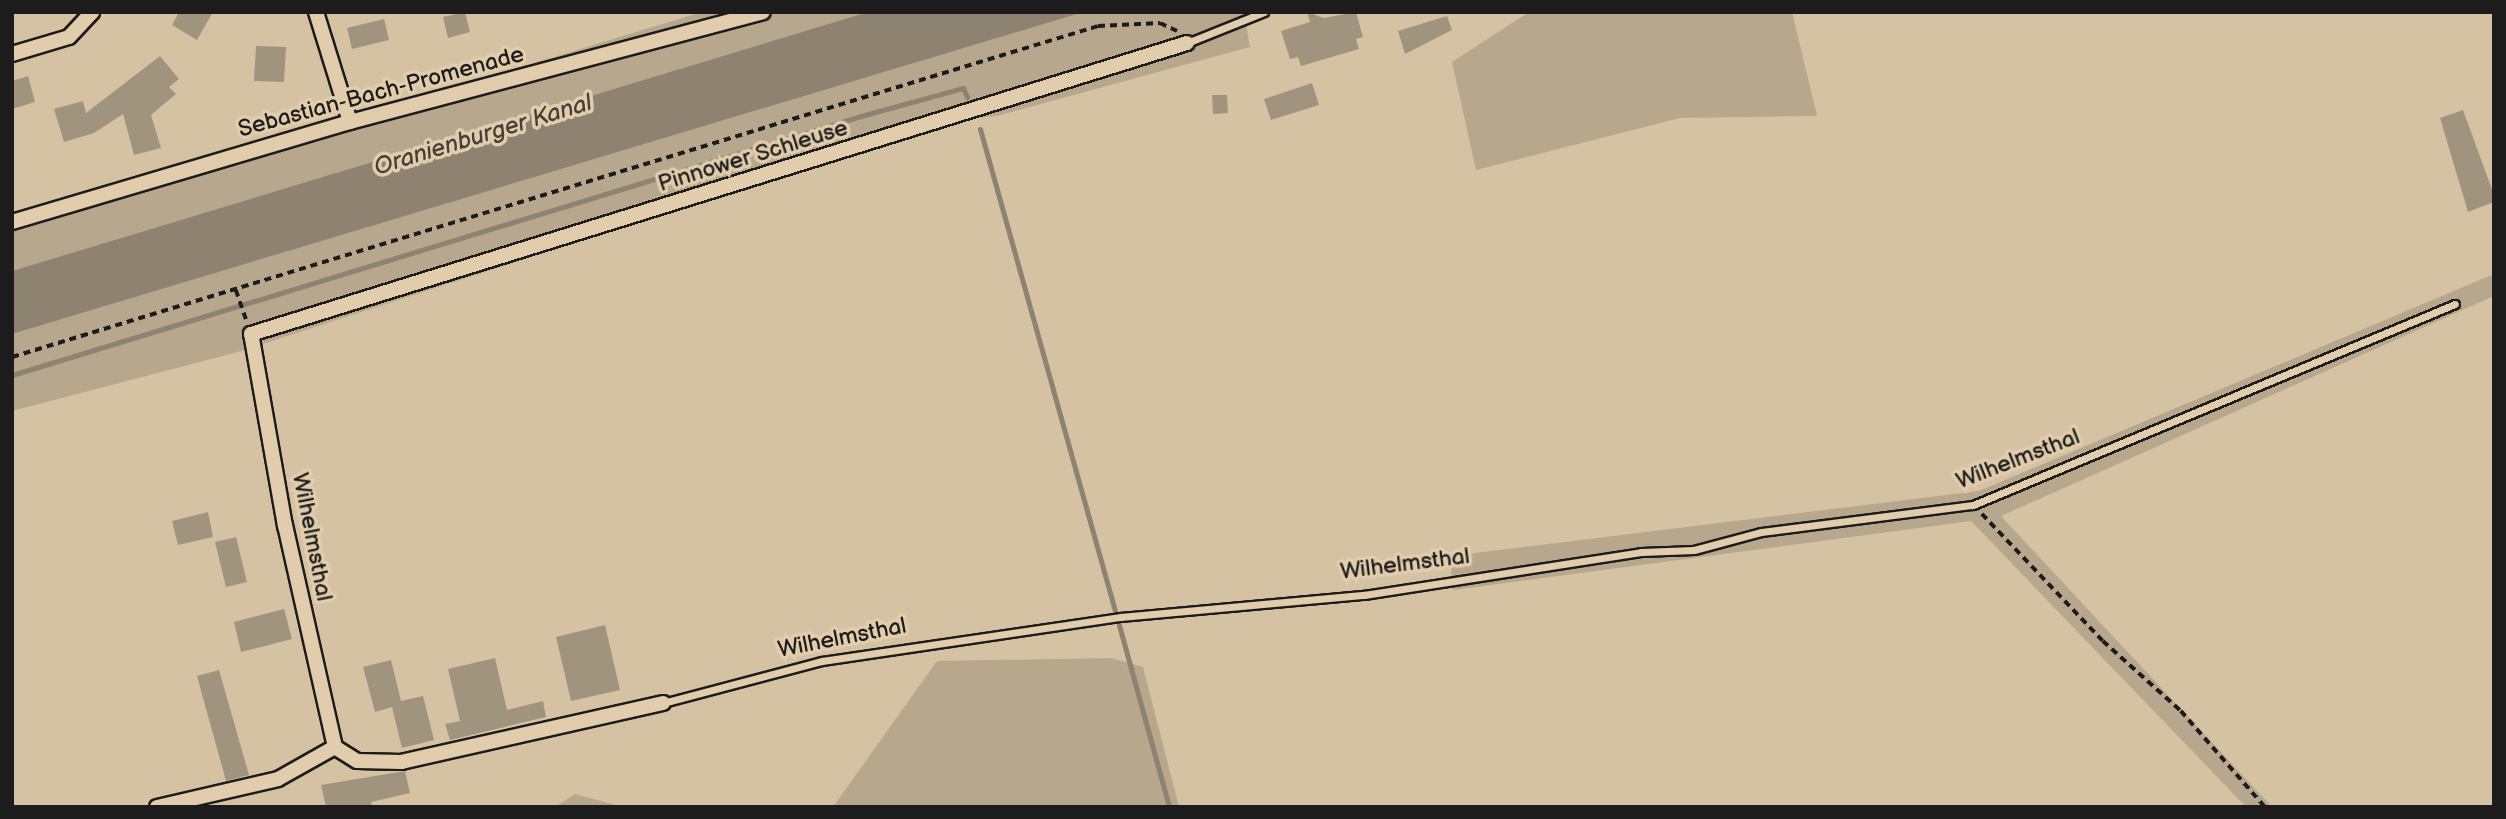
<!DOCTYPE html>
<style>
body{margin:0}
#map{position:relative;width:2506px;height:819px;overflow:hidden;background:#d5c2a3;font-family:"Balsamiq Sans",sans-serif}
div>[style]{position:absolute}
.green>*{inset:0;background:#b6a78d}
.water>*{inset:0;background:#8e8270}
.stream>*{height:5px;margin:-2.5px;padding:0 2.5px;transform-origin:2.5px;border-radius:2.5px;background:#8e8270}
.building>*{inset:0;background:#a1947e}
.path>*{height:3.5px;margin-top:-1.75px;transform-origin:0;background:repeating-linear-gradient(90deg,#1c1c1c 0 7px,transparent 0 12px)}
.roads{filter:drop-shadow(2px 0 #1c1c1c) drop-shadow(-2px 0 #1c1c1c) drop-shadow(0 2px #1c1c1c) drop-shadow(0 -2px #1c1c1c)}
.lane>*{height:7px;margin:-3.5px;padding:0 3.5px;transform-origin:3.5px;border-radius:3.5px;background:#e1cdac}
.street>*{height:14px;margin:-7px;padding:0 7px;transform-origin:7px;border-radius:7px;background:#e1cdac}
span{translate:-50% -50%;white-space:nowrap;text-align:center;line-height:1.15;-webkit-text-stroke:7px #e1cdac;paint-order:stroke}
.street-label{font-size:23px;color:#1c1c1c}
.water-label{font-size:24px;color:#444039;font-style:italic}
.frame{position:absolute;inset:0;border:14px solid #1c1c1c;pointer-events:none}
</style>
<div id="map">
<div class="green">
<div style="clip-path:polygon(702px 12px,868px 12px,12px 271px,12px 222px)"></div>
<div style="clip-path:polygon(1084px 12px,1244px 12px,1250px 47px,997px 116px,953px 120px,238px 352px,12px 411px,12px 334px)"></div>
<div style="clip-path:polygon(1529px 12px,1792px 12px,1817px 116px,1680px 118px,1476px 170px,1452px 62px)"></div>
<div style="clip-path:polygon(2494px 274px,2494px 296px,2001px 516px,2272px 807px,2246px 807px,1971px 521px,1453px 590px,1450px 556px,1979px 491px)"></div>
<div style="clip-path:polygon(1111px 658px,1143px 667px,1179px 807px,833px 807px,937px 661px)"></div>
<div style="clip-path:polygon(575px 794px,623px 807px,555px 807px)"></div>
</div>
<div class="water">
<div style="clip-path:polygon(868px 12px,1084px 12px,12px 334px,12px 271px)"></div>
</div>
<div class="stream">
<div style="left:980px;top:129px;width:501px;rotate:74.35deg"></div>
<div style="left:12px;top:375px;width:888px;rotate:-16.97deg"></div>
<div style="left:861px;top:116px;width:106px;rotate:-15.4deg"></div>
<div style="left:963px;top:88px;width:10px;rotate:66deg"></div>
<div style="left:1119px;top:625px;width:189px;rotate:74.6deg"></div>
</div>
<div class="building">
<div style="clip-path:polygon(179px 12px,213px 12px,197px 40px,172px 25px)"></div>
<div style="clip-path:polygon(465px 12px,470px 32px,448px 38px,443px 17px)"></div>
<div style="clip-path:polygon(1307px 12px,1324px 18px,1356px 12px,1363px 37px,1356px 39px,1359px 49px,1301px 66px,1298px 57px,1290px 59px,1281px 31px,1310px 22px)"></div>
<div style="clip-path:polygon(1447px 16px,1452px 30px,1405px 54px,1398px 31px)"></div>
<div style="clip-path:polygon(384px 19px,389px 40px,352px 49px,347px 28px)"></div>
<div style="clip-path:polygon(256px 46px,286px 47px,284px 82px,254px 81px)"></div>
<div style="clip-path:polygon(160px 56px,179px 79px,169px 87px,176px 94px,151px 115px,161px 148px,134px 155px,123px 114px,94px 133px,64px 142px,54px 109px,83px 101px,86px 113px)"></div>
<div style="clip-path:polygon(28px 76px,35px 102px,12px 109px,12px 81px)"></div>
<div style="clip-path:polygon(1312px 83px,1319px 105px,1271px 120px,1264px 99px)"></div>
<div style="clip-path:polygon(1212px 95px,1227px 95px,1228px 113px,1213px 114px)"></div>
<div style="clip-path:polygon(2463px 110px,2494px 195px,2494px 202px,2468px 212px,2440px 118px)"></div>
<div style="clip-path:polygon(208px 512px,213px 537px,178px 545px,172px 521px)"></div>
<div style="clip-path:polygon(236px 537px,247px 582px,226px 587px,215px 542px)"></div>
<div style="clip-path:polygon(284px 609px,292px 639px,241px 652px,234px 622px)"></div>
<div style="clip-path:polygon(605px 625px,620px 690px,571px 701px,556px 637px)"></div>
<div style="clip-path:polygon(495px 658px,507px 710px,543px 701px,546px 717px,450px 740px,445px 724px,460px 721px,448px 669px)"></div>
<div style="clip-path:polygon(391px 660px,401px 701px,423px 696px,434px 740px,402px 748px,392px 707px,375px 712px,363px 667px)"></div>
<div style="clip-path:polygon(219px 670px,249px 775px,226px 781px,197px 676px)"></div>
<div style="clip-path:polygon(405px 771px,410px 793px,371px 802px,372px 807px,326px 807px,321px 785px)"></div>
</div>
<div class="path">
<div style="left:236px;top:290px;width:31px;rotate:71deg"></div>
<div style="left:12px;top:357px;width:1135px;rotate:-16.95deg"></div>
<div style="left:1098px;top:26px;width:62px;rotate:-2.8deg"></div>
<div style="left:1160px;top:23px;width:19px;rotate:25deg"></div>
<div style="left:1982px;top:514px;width:175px;rotate:46.4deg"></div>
<div style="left:2103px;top:641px;width:105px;rotate:41.9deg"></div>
<div style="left:2181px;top:711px;width:128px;rotate:48.8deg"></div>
</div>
<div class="roads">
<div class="lane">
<div style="left:1187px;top:43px;width:83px;rotate:-21.9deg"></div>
<div style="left:663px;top:703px;width:164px;rotate:-14.8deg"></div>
<div style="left:822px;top:661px;width:302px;rotate:-8.4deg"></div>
<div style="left:1121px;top:617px;width:244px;rotate:-5.2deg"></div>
<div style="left:1364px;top:595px;width:280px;rotate:-8.8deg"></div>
<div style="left:1641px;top:552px;width:53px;rotate:-2.2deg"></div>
<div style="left:1694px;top:550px;width:69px;rotate:-15deg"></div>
<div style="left:1761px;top:532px;width:214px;rotate:-7.3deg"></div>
<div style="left:1973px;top:505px;width:522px;rotate:-22.64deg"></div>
</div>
<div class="street">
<div style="left:316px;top:12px;width:115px;rotate:72.8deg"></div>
<div style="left:12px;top:54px;width:59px;rotate:-16.6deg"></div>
<div style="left:69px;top:37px;width:34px;rotate:-47deg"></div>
<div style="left:12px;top:222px;width:352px;rotate:-16.5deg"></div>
<div style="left:350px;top:122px;width:427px;rotate:-14.9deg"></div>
<div style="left:663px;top:703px;width:268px;rotate:167.3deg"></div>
<div style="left:402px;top:762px;width:45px;rotate:-178.7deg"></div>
<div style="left:357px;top:761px;width:26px;rotate:-148deg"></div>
<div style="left:335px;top:747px;width:227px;rotate:-102.7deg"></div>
<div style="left:285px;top:526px;width:195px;rotate:-100deg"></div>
<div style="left:251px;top:334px;width:980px;rotate:-17.27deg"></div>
<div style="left:157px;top:807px;width:124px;rotate:-13deg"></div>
<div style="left:278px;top:779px;width:65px;rotate:-29.3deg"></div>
</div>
</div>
<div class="street-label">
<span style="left:381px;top:92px;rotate:-15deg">Sebastian-Bach-Promenade</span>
<span style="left:753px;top:156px;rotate:-17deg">Pinnower Schleuse</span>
<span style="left:2018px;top:459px;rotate:-21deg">Wilhelmsthal</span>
<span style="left:312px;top:537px;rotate:79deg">Wilhelmsthal</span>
<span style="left:1405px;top:564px;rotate:-7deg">Wilhelmsthal</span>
<span style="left:842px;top:638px;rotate:-11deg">Wilhelmsthal</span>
</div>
<div class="water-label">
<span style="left:483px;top:135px;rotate:-17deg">Oranienburger Kanal</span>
</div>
<div class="frame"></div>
</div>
